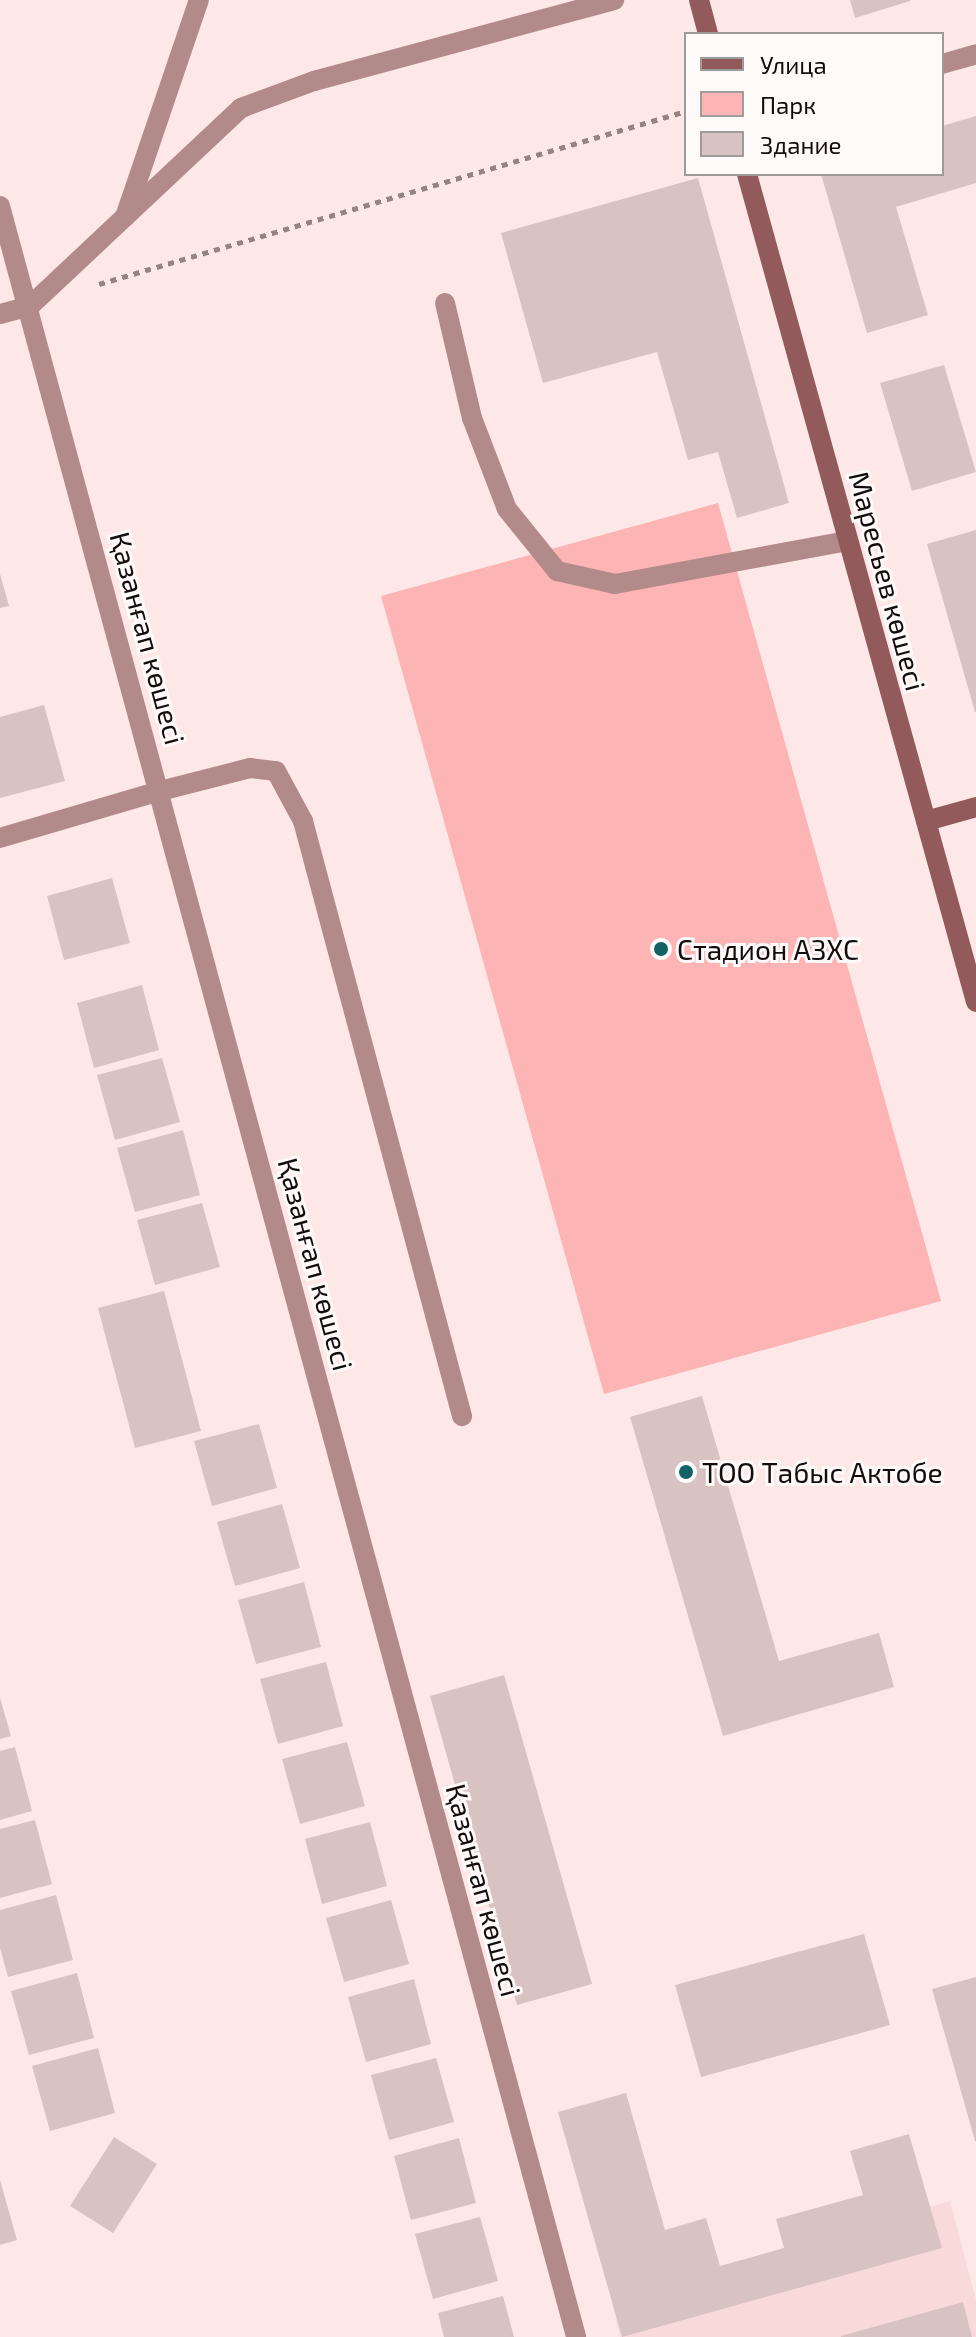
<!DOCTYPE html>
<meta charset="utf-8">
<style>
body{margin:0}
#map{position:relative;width:976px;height:2337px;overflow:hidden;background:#fee8e7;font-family:"Exo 2",sans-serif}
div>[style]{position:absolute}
.built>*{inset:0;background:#f8dada}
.green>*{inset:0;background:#fdb4b4}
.building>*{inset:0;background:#d8c3c2}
.path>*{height:5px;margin-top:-2.5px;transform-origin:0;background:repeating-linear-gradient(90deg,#938383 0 6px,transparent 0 12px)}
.lane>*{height:20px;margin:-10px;padding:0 10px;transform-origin:10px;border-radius:10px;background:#b38a8a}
.street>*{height:20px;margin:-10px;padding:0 10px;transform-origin:10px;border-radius:10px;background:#b38a8a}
.secondary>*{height:20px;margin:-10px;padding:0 10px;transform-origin:10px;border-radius:10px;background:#935a5b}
.dots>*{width:22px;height:22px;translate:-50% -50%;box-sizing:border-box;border:4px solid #fefafa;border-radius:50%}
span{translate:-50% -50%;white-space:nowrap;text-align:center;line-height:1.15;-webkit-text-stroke:6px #fefafa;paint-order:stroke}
.street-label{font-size:28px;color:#130c0c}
.poi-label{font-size:28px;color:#130c0c}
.left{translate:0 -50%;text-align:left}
.legend{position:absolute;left:684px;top:32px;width:260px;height:144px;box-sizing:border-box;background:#fefafa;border:2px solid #a09b9b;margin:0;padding:10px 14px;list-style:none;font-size:24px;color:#130c0c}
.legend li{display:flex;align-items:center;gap:16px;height:40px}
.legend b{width:40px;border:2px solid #a09b9b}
</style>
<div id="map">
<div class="built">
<div style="clip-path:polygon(950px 2201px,976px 2300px,976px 2337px,620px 2337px,611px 2298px)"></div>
</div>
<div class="green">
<div style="clip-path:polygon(718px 503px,941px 1301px,604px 1394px,381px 596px)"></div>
</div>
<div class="building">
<div style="clip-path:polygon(850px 0,910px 0,910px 1px,855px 18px)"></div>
<div style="clip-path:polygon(976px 116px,976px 183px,896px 207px,928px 315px,867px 333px,821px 174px,942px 174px,942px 126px)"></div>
<div style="clip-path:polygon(698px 178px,789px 503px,737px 518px,718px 452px,688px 460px,657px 352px,543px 383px,501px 233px)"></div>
<div style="clip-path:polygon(944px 365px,976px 472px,912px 491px,880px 383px)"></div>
<div style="clip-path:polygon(976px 530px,976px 712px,975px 712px,927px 544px)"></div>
<div style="clip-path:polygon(0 574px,9px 606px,0 608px)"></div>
<div style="clip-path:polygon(44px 705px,65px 781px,0 798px,0 717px)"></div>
<div style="clip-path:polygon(112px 878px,130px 943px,64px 960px,47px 896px)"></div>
<div style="clip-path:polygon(142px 985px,159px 1050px,94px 1068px,77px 1003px)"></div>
<div style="clip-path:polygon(162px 1058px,180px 1122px,115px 1140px,97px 1075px)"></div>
<div style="clip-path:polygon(183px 1130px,200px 1195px,135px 1212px,117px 1148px)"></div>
<div style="clip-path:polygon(202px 1203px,220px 1267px,155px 1285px,137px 1220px)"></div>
<div style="clip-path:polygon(164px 1291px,201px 1431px,135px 1448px,98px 1308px)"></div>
<div style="clip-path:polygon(702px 1396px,779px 1661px,879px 1633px,894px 1687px,723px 1736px,630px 1417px)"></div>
<div style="clip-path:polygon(259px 1424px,277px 1488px,212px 1506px,194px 1441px)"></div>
<div style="clip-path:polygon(282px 1504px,300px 1568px,235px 1586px,217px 1522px)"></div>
<div style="clip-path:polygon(304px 1582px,321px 1647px,256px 1664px,238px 1600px)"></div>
<div style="clip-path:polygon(326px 1662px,343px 1726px,278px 1744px,260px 1679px)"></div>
<div style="clip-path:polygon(504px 1675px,592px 1984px,517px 2005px,430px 1696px)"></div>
<div style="clip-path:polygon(0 1698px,11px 1736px,0 1739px)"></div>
<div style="clip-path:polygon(347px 1742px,365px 1806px,300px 1824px,282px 1759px)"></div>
<div style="clip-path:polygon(15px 1747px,32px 1811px,0 1820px,0 1751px)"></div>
<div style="clip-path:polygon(35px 1820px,52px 1884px,0 1898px,0 1829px)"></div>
<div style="clip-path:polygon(370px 1822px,387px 1886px,322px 1904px,305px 1839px)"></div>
<div style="clip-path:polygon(56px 1895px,73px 1960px,8px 1977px,0 1948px,0 1910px)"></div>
<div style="clip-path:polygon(391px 1900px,409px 1964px,344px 1982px,326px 1918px)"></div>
<div style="clip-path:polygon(864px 1934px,890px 2025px,701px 2077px,675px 1985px)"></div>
<div style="clip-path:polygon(77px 1973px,94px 2038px,29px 2055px,11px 1991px)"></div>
<div style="clip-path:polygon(976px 1977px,976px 2141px,975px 2141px,932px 1989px)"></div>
<div style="clip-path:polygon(414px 1979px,431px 2044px,366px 2062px,348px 1997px)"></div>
<div style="clip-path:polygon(98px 2048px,115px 2113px,50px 2131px,32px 2066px)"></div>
<div style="clip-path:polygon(436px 2058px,454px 2122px,389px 2140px,371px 2075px)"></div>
<div style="clip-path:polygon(626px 2093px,665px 2230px,706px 2218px,720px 2266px,784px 2248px,776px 2219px,863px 2195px,850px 2151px,909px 2134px,942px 2248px,622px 2337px,558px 2112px)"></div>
<div style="clip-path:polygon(114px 2137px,157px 2164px,113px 2233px,70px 2206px)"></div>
<div style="clip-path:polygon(459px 2138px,476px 2203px,411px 2220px,394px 2156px)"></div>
<div style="clip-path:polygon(0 2180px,17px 2240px,0 2245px)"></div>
<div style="clip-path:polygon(480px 2217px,498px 2281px,433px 2299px,415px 2234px)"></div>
<div style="clip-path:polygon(503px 2296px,514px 2337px,444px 2337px,438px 2313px)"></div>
<div style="clip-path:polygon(963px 2302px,972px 2337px,841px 2337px,841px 2336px)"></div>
</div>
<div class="path">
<div style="left:99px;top:284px;width:612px;rotate:-16.42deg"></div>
</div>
<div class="lane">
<div style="left:125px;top:217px;width:229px;rotate:-71.2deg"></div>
<div style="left:445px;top:303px;width:118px;rotate:76.8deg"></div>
<div style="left:472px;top:418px;width:97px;rotate:69deg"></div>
<div style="left:507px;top:509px;width:80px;rotate:51.1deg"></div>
<div style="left:557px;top:571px;width:59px;rotate:12.6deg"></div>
<div style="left:615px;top:584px;width:237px;rotate:-10.5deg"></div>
<div style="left:160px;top:791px;width:93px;rotate:-14.3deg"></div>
<div style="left:250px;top:768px;width:26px;rotate:7deg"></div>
<div style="left:276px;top:771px;width:57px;rotate:61.6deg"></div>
<div style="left:303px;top:821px;width:616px;rotate:75.04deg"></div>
</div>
<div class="street">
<div style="left:942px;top:64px;width:35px;rotate:-16deg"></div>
<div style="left:0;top:206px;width:2207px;rotate:74.87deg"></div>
<div style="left:0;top:314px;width:31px;rotate:-15deg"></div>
<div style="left:30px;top:306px;width:289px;rotate:-43.2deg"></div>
<div style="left:241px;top:108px;width:78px;rotate:-20.3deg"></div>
<div style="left:314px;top:81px;width:311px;rotate:-15.1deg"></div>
<div style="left:0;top:838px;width:167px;rotate:-16.4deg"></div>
</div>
<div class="secondary">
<div style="left:699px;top:0;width:35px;rotate:75deg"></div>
<div style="left:747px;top:174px;width:859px;rotate:74.54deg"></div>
<div style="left:926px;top:821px;width:52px;rotate:-15.6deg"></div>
</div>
<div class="dots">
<div style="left:661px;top:949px;background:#126265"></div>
<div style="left:686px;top:1472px;background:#126265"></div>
</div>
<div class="street-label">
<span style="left:888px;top:581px;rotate:75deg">Маресьев көшесі</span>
<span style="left:148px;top:638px;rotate:75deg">Қазанғап көшесі</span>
<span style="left:316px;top:1264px;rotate:75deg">Қазанғап көшесі</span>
<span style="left:484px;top:1890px;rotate:75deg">Қазанғап көшесі</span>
</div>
<div class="poi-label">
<span class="left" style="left:677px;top:949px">Стадион АЗХС</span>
<span class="left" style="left:702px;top:1472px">ТОО Табыс Актобе</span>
</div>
<ul class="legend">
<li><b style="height:10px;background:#935a5b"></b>Улица</li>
<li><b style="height:22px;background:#fdb4b4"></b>Парк</li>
<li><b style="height:22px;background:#d8c3c2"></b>Здание</li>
</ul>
</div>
